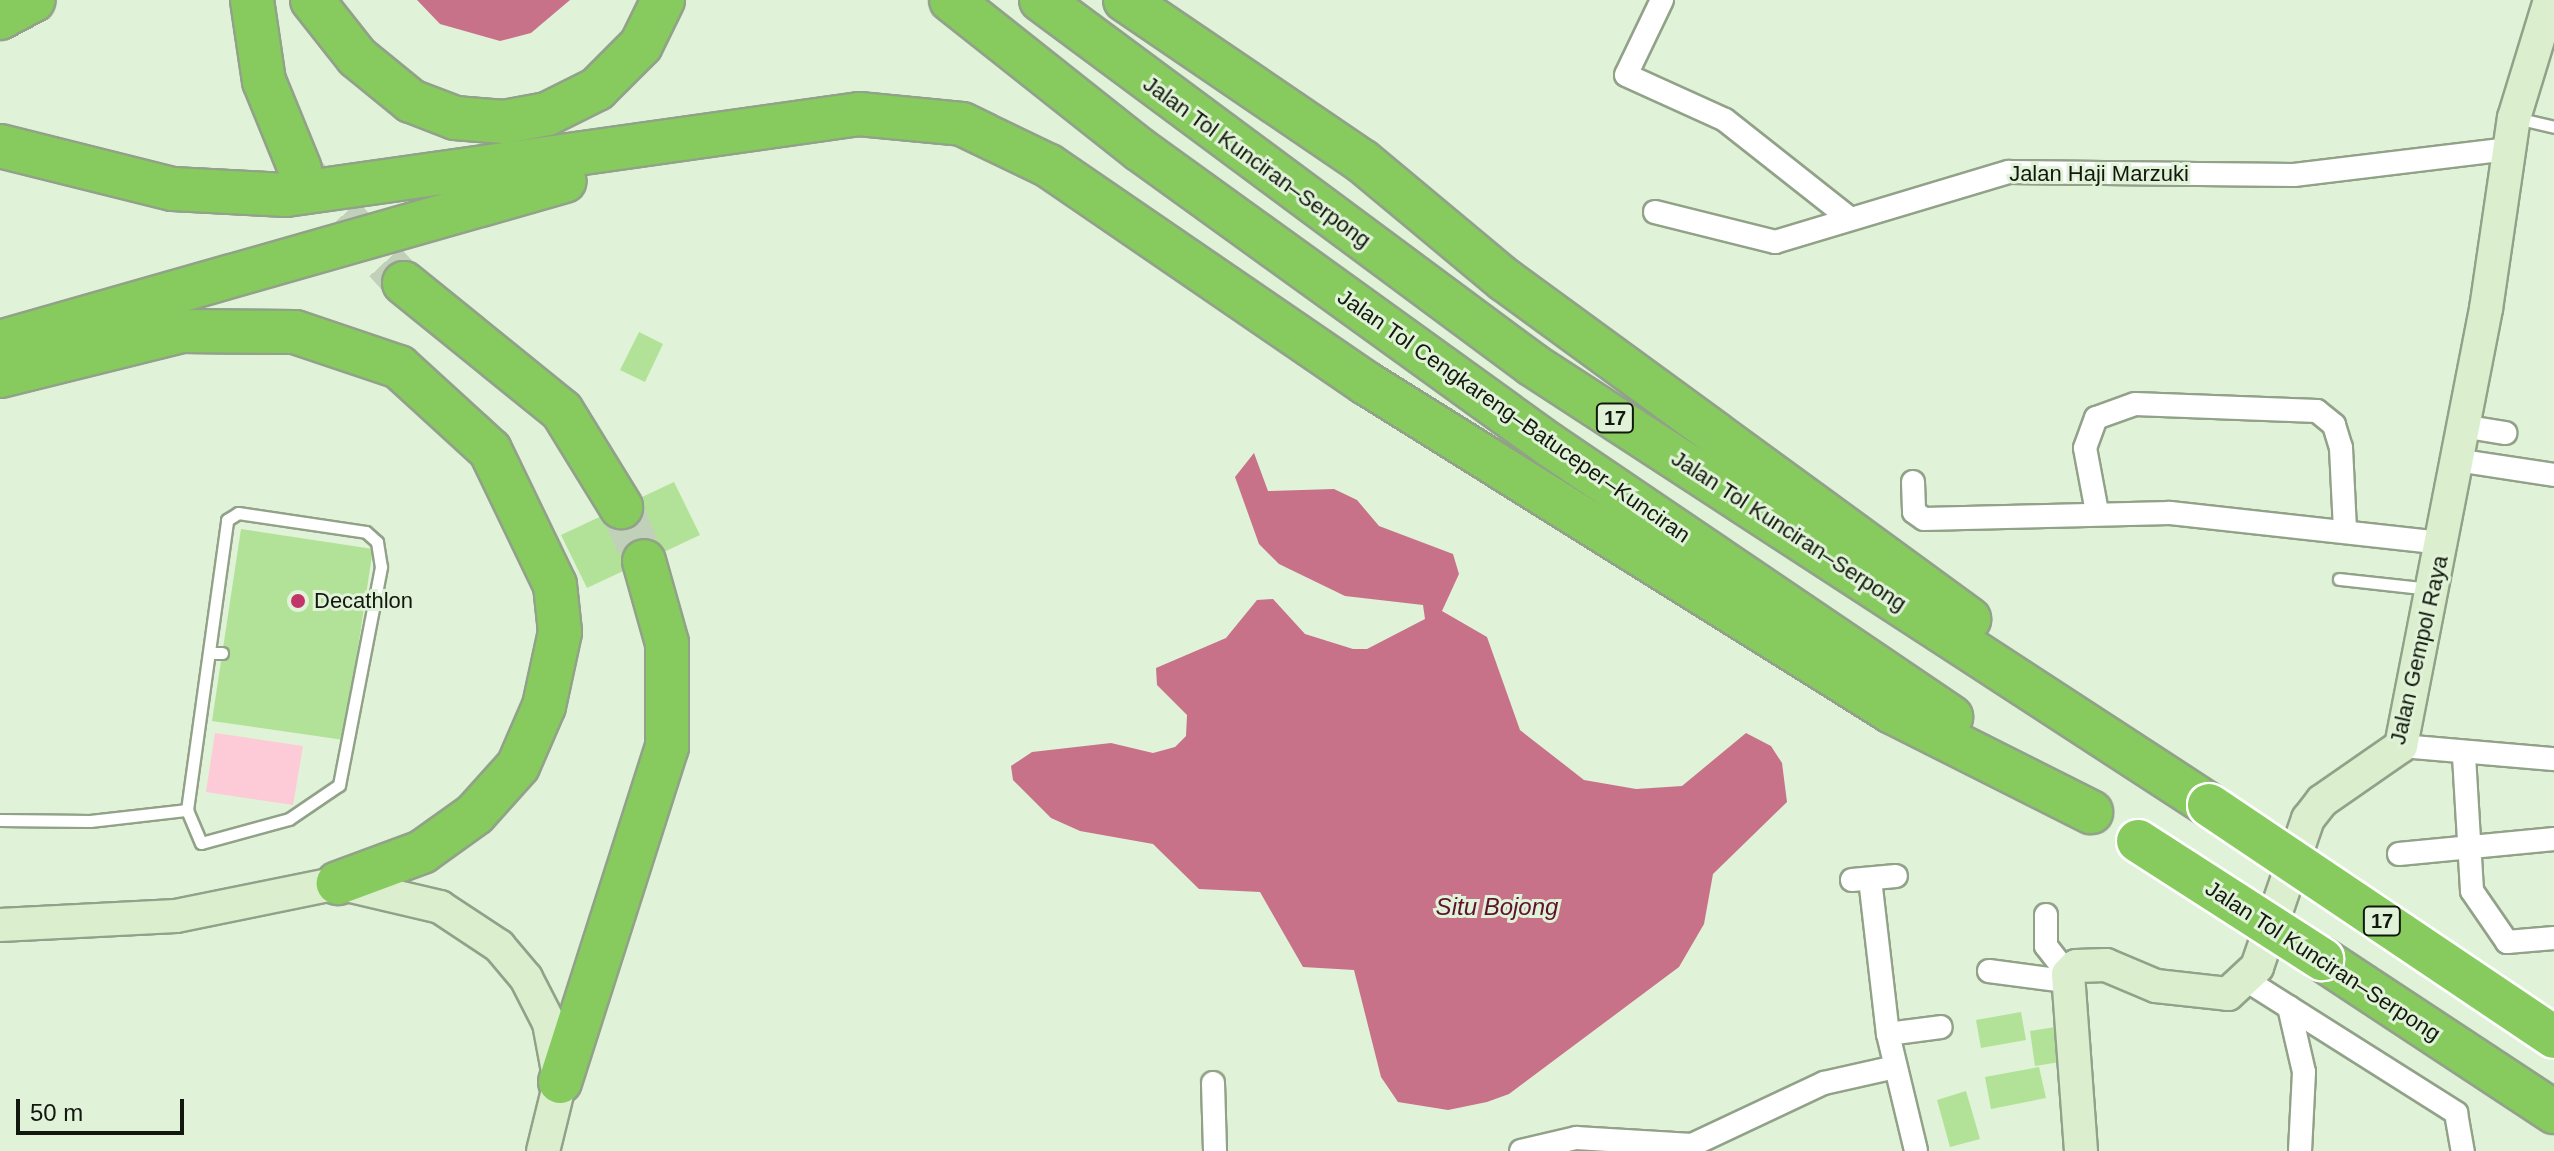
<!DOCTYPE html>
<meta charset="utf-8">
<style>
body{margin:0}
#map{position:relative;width:2554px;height:1151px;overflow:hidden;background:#e0f2d7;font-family:Helvetica,sans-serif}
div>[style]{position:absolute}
.green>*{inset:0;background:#fccbd7}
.water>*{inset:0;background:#c8728a}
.building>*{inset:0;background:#b1e298}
.highway-tunnel>*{height:42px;margin-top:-21px;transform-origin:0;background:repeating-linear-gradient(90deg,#c1d1b9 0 42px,transparent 0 63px)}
.roads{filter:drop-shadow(2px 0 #91a289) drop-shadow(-2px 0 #91a289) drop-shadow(0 2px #91a289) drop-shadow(0 -2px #91a289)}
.lane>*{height:11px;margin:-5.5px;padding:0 5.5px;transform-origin:5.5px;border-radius:5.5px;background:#fff}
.street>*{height:22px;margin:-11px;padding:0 11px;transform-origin:11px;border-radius:11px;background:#fff}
.secondary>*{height:32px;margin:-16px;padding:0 16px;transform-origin:16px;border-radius:16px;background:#dbefcf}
.highway>*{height:42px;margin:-21px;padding:0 21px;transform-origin:21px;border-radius:21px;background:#87cb5f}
.bridges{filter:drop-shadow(2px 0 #fff) drop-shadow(-2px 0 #fff) drop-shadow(0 2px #fff) drop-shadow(0 -2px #fff)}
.highway-bridge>*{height:42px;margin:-21px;padding:0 21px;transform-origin:21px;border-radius:21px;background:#87cb5f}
.dots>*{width:22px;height:22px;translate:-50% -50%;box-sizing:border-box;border:4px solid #e0f2d7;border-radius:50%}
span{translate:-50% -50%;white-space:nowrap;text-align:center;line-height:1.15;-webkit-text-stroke:6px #e0f2d7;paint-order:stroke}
.shield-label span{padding:2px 6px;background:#e0f2d7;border:2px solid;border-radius:6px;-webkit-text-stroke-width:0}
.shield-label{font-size:20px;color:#12180e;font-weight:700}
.street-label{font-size:22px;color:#12180e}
.poi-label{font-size:22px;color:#12180e}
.left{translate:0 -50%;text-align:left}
.water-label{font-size:24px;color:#601130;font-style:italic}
.scale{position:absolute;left:16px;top:1099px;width:168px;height:36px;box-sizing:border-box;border:4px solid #12180e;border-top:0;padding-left:10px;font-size:24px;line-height:28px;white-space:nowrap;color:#12180e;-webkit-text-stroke:6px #e0f2d7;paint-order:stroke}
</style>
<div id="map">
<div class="green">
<div style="clip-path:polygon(215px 733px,303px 746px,293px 805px,206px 792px)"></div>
</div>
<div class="water">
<div style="clip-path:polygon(417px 0,570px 0,531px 33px,500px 41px,440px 24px)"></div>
<div style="clip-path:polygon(1254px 453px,1268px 491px,1334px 489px,1357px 500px,1379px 526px,1453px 554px,1459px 574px,1442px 611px,1487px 637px,1520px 730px,1584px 780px,1636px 789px,1682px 786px,1746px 733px,1771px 746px,1782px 763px,1787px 802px,1713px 874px,1704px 924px,1679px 967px,1509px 1094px,1487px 1102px,1448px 1110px,1398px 1102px,1381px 1077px,1354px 970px,1303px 967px,1260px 892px,1199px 889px,1153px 844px,1080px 831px,1051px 818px,1013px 780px,1011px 766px,1032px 752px,1111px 743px,1153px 753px,1175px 747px,1186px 736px,1187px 715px,1157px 685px,1156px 668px,1226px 638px,1257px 600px,1273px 599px,1305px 634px,1353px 649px,1367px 649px,1425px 619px,1423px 605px,1345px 596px,1279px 564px,1259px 544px,1235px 477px)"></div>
</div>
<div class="building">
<div style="clip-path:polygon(639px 332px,663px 344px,645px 382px,620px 370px)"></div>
<div style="clip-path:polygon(674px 482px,700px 535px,587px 588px,561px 535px)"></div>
<div style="clip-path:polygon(241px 529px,373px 549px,344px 740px,212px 721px)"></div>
<div style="clip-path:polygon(2021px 1012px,2026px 1040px,1981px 1048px,1976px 1020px)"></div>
<div style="clip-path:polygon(2055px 1027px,2060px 1062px,2035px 1066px,2030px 1031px)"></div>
<div style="clip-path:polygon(2039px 1067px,2046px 1098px,1991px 1109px,1985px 1077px)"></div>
<div style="clip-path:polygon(1966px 1091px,1980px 1139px,1950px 1147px,1937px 1100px)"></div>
</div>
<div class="highway-tunnel">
<div style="left:300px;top:169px;width:154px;rotate:47.6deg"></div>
<div style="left:621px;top:507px;width:59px;rotate:66.9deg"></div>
</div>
<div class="roads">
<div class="lane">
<div style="left:2516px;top:118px;width:39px;rotate:13deg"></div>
<div style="left:238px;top:513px;width:129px;rotate:8.4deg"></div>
<div style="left:366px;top:532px;width:15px;rotate:42deg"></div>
<div style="left:377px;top:542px;width:25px;rotate:81deg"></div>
<div style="left:381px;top:567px;width:222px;rotate:100.9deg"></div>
<div style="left:339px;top:785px;width:60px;rotate:145.8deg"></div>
<div style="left:289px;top:819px;width:91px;rotate:164.7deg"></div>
<div style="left:201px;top:843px;width:36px;rotate:-113deg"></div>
<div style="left:187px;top:810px;width:293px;rotate:-82.1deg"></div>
<div style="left:227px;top:520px;width:13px;rotate:-32deg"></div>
<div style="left:2339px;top:579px;width:91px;rotate:6.3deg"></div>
<div style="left:209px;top:653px;width:13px"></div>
<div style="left:0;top:820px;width:90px;rotate:0.6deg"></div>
<div style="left:90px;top:821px;width:98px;rotate:-6.5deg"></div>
</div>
<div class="street">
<div style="left:1662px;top:0;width:83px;rotate:115.6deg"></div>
<div style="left:1626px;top:75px;width:109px;rotate:24.4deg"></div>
<div style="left:1725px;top:120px;width:158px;rotate:38.3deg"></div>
<div style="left:1655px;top:212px;width:124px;rotate:14deg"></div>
<div style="left:1775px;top:242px;width:244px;rotate:-16.7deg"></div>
<div style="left:2009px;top:172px;width:285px;rotate:0.6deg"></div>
<div style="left:2294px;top:175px;width:217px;rotate:-6.9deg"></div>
<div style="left:2462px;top:426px;width:44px;rotate:9.2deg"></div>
<div style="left:2456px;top:460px;width:99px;rotate:8.7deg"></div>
<div style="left:1913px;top:482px;width:30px;rotate:88deg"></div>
<div style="left:1914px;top:512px;width:12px;rotate:35deg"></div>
<div style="left:1924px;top:519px;width:246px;rotate:-1.4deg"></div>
<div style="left:2170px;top:513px;width:275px;rotate:6.3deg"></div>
<div style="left:2097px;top:512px;width:65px;rotate:-100.6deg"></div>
<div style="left:2085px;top:448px;width:32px;rotate:-70deg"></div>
<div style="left:2096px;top:418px;width:41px;rotate:-19.7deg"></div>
<div style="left:2135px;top:404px;width:182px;rotate:2.2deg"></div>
<div style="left:2317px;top:411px;width:22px;rotate:39deg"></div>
<div style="left:2334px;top:425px;width:24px;rotate:73deg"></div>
<div style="left:2341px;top:448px;width:82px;rotate:87.2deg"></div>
<div style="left:2401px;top:746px;width:154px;rotate:4.9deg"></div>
<div style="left:2464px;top:756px;width:135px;rotate:86.6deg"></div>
<div style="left:2472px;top:891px;width:62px;rotate:55.5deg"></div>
<div style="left:2507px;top:942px;width:47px;rotate:-4.9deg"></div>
<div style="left:2399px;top:854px;width:156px;rotate:-5.5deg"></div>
<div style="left:1870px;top:879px;width:156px;rotate:83.4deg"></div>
<div style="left:1888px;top:1034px;width:120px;rotate:76.5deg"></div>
<div style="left:1852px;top:880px;width:44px;rotate:-5.2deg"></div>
<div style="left:2046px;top:915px;width:31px;rotate:90deg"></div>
<div style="left:2046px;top:946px;width:36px;rotate:52deg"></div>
<div style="left:1989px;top:971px;width:77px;rotate:7.5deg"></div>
<div style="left:2246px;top:980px;width:249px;rotate:32.3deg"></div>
<div style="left:2456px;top:1113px;width:39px;rotate:80deg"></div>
<div style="left:2289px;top:1007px;width:67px;rotate:77deg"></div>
<div style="left:2304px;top:1072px;width:79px;rotate:92.9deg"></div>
<div style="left:1888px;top:1034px;width:53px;rotate:-7.5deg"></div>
<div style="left:1213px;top:1083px;width:68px;rotate:88.3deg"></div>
<div style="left:1521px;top:1151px;width:57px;rotate:-13.3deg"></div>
<div style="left:1576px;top:1138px;width:116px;rotate:3.5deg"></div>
<div style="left:1692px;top:1145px;width:146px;rotate:-25.2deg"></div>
<div style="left:1824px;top:1083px;width:73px;rotate:-12.7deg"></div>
</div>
<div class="secondary">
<div style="left:0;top:925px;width:176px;rotate:-2.9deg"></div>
<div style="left:176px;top:916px;width:165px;rotate:-11.5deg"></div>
<div style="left:338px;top:883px;width:105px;rotate:13.2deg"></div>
<div style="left:440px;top:907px;width:71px;rotate:33.5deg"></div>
<div style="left:499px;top:946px;width:42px;rotate:49.8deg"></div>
<div style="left:526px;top:978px;width:51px;rotate:62.9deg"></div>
<div style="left:549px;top:1023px;width:60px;rotate:79.4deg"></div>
<div style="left:560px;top:1082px;width:71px;rotate:103.8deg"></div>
<div style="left:2081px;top:1151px;width:177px;rotate:-94.2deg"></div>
<div style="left:2068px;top:974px;width:11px;rotate:-45deg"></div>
<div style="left:2076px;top:966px;width:30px;rotate:-2deg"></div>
<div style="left:2106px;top:965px;width:54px;rotate:22.8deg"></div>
<div style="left:2156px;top:986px;width:72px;rotate:6.3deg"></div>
<div style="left:2228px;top:994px;width:40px;rotate:-43deg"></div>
<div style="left:2257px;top:967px;width:157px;rotate:-71deg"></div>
<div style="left:2308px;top:819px;width:23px;rotate:-52deg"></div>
<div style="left:2322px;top:801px;width:96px;rotate:-34.8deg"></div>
<div style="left:2401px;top:746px;width:445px;rotate:-79deg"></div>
<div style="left:2486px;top:309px;width:193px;rotate:-81.7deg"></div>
<div style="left:2514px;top:118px;width:123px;rotate:-73deg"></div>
</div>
<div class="highway">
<div style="left:252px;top:0;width:82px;rotate:81.6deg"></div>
<div style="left:264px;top:81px;width:95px;rotate:67.8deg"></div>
<div style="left:312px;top:0;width:73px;rotate:51.7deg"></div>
<div style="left:357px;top:57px;width:70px;rotate:39.2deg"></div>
<div style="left:411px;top:101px;width:47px;rotate:21.1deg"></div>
<div style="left:455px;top:118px;width:49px;rotate:4.7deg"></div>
<div style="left:504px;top:122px;width:44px;rotate:-10.5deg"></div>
<div style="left:547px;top:114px;width:56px;rotate:-26.6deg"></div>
<div style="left:597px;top:89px;width:62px;rotate:-45deg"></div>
<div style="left:641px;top:45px;width:50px;rotate:-63.9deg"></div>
<div style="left:951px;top:0;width:240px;rotate:38.4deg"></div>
<div style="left:1139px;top:149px;width:504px;rotate:35.8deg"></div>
<div style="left:1548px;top:444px;width:487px;rotate:34.1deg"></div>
<div style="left:1041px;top:0;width:613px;rotate:36.57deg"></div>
<div style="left:1533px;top:365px;width:807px;rotate:33.06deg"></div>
<div style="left:1125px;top:0;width:287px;rotate:34.2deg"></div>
<div style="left:1362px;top:161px;width:186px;rotate:39.8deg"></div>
<div style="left:1505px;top:280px;width:575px;rotate:36.15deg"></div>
<div style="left:0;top:18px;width:38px;rotate:-28deg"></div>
<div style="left:0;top:146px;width:178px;rotate:14deg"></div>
<div style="left:173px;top:189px;width:113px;rotate:3deg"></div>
<div style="left:286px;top:195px;width:579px;rotate:-8.05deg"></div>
<div style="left:859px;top:114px;width:103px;rotate:5.5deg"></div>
<div style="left:962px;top:124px;width:97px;rotate:25.8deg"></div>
<div style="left:1049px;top:166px;width:384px;rotate:34.4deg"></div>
<div style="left:1366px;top:383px;width:620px;rotate:32.02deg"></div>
<div style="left:1892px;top:712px;width:223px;rotate:26.7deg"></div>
<div style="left:404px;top:283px;width:203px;rotate:39deg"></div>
<div style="left:562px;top:411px;width:113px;rotate:58.4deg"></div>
<div style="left:0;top:342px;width:587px;rotate:-15.91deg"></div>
<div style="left:0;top:376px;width:187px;rotate:-13.9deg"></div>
<div style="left:182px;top:331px;width:113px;rotate:0.5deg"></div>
<div style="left:295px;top:332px;width:110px;rotate:18.6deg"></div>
<div style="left:399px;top:367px;width:123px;rotate:42.4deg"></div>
<div style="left:490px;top:450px;width:150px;rotate:64.3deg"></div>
<div style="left:555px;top:585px;width:47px;rotate:83.9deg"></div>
<div style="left:560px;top:632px;width:76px;rotate:102.2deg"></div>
<div style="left:544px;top:706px;width:65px;rotate:113.4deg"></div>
<div style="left:518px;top:766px;width:64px;rotate:131.9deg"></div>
<div style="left:475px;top:814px;width:65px;rotate:144.4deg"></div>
<div style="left:422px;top:852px;width:90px;rotate:159.7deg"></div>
<div style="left:2322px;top:959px;width:278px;rotate:33.4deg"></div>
<div style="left:560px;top:1082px;width:352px;rotate:-72.3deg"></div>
<div style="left:667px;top:747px;width:104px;rotate:-90deg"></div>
<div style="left:667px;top:643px;width:85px;rotate:-105.7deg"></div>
</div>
</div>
<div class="bridges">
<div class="highway-bridge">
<div style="left:2209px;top:805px;width:416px;rotate:33.9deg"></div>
<div style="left:2138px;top:841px;width:219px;rotate:32.7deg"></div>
</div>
</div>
<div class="dots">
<div style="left:298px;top:601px;background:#c13569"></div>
</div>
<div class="shield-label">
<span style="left:1615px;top:418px">17</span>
<span style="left:2382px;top:921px">17</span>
</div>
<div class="street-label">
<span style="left:1257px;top:162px;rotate:36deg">Jalan Tol Kunciran–Serpong</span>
<span style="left:2099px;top:174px">Jalan Haji Marzuki</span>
<span style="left:1514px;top:416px;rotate:35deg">Jalan Tol Cengkareng–Batuceper–Kunciran</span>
<span style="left:1789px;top:531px;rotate:33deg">Jalan Tol Kunciran–Serpong</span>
<span style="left:2419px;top:650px;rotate:-77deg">Jalan Gempol Raya</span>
<span style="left:2323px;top:961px;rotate:33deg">Jalan Tol Kunciran–Serpong</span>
</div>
<div class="poi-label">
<span class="left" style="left:314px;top:601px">Decathlon</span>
</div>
<div class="water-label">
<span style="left:1497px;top:907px">Situ Bojong</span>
</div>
<div class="scale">50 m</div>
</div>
